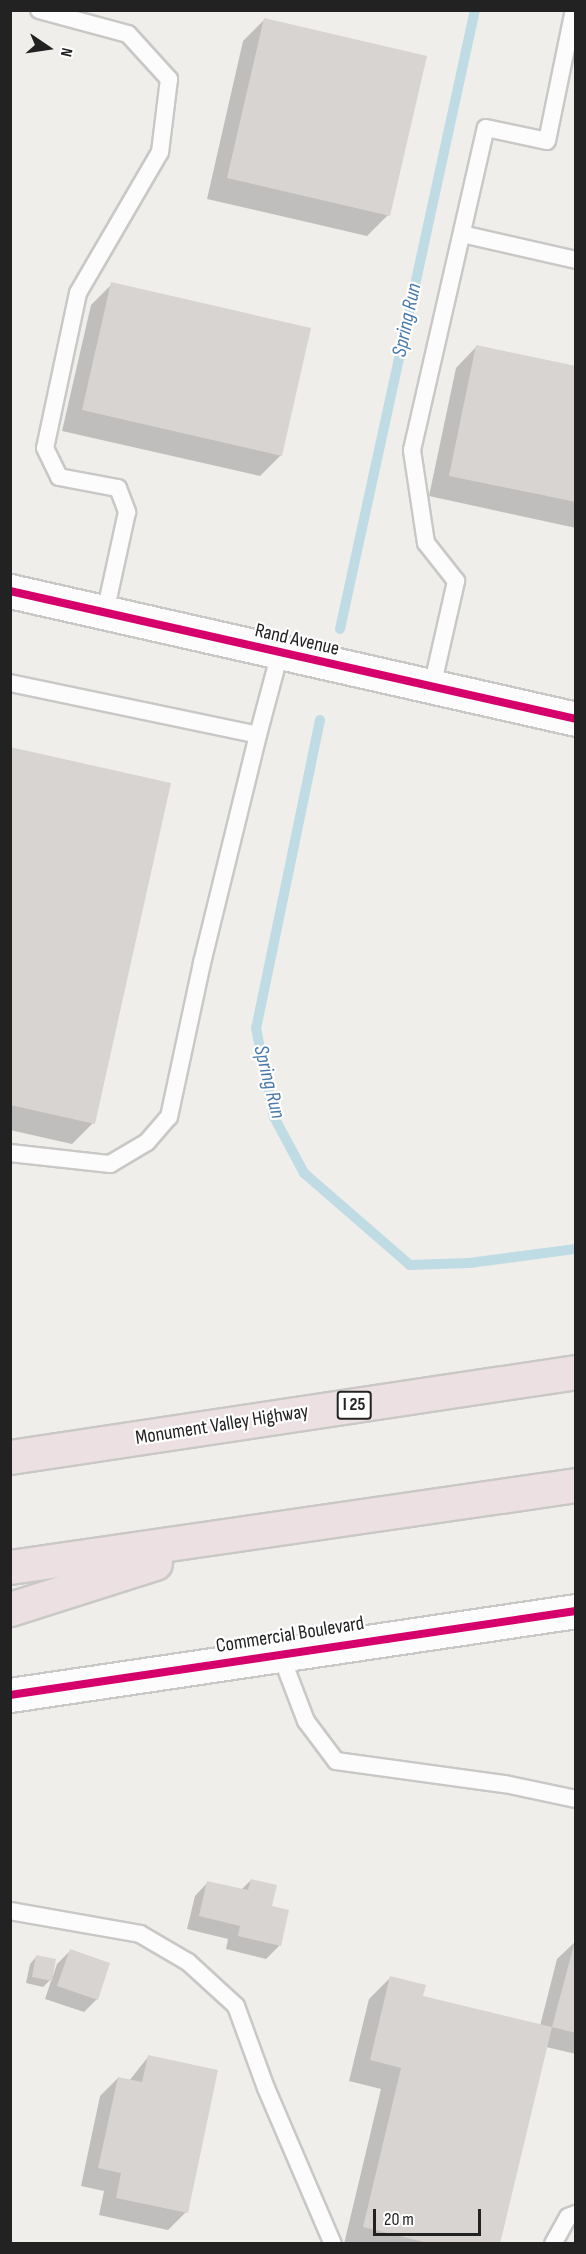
<!DOCTYPE html>
<style>
body{margin:0}
#map{position:relative;width:586px;height:2254px;overflow:hidden;background:#f0eeeb;font-family:"Sofia Sans Condensed",sans-serif}
div>[style]{position:absolute}
.shadow>*{inset:0;background:#0003}
.stream>*{height:10px;margin:-5px;padding:0 5px;transform-origin:5px;border-radius:5px;background:#bfdbe3}
.building>*{inset:0;background:#d7d4d2}
.roads{filter:drop-shadow(2px 0 #c9c8c7) drop-shadow(-2px 0 #c9c8c7) drop-shadow(0 2px #c9c8c7) drop-shadow(0 -2px #c9c8c7)}
.service>*{height:16px;margin:-8px;padding:0 8px;transform-origin:8px;border-radius:8px;background:#fdfcfc}
.minor>*{height:33px;margin:-16.5px;padding:0 16.5px;transform-origin:16.5px;border-radius:16.5px;background:#fdfcfc}
.motorway>*{height:33px;margin:-16.5px;padding:0 16.5px;transform-origin:16.5px;border-radius:16.5px;background:#ece0e2}
.cycleway>*{height:8px;margin:-4px;padding:0 4px;transform-origin:4px;border-radius:4px;background:#d6006c}
span{translate:-50% -50%;white-space:nowrap;text-align:center;line-height:1.15;-webkit-text-stroke:4.5px #fff;paint-order:stroke}
.shield-label span{padding:2px 4px;background:#fff;border:2px solid;border-radius:4px;-webkit-text-stroke-width:0}
.shield-label{font-size:18px;color:#222;font-weight:700}
.street-label{font-size:20px;color:#222}
.water-label{font-size:21px;color:#4a7aab;font-style:italic}
.frame{position:absolute;inset:0;border:12px solid #222;pointer-events:none}
.north{position:absolute;left:18px;top:18px;width:60px;height:60px;-webkit-text-stroke:4px #fff;paint-order:stroke;rotate:103deg;font-size:16px;font-weight:700;line-height:24px;text-align:center;color:#222}
.north::after{content:'';display:block;margin:auto;width:21px;height:27px;background:#222;clip-path:polygon(50% 0,100% 100%,50% 72%,0 100%)}
.scale{position:absolute;left:373px;top:2209px;width:108px;height:27px;box-sizing:border-box;border:3px solid #222;border-top:0;padding-left:8px;font-size:18px;line-height:21px;white-space:nowrap;color:#222;-webkit-text-stroke:4px #fff;paint-order:stroke}
</style>
<div id="map">
<div class="shadow">
<div style="clip-path:polygon(264px 20px,388px 215px,367px 236px,207px 199px,243px 41px)"></div>
<div style="clip-path:polygon(112px 284px,281px 455px,260px 476px,62px 431px,91px 305px)"></div>
<div style="clip-path:polygon(477px 346px,576px 368px,576px 528px,429px 496px,456px 368px)"></div>
<div style="clip-path:polygon(10px 749px,93px 1123px,72px 1144px,10px 1130px)"></div>
<div style="clip-path:polygon(251px 1880px,270px 1907px,279px 1946px,266px 1959px,226px 1949px,228px 1939px,187px 1929px,195px 1896px,208px 1882px,241px 1890px)"></div>
<div style="clip-path:polygon(576px 1941px,576px 2054px,546px 2047px,498px 2244px,344px 2244px,381px 2089px,349px 2081px,369px 1999px,390px 1978px,421px 1997px,540px 2026px,557px 1959px)"></div>
<div style="clip-path:polygon(70px 1951px,97px 1999px,84px 2012px,45px 1999px,52px 1978px,43px 1987px,26px 1983px,30px 1964px,36px 1957px,53px 1976px,57px 1964px)"></div>
<div style="clip-path:polygon(148px 2057px,186px 2212px,168px 2230px,99px 2215px,104px 2191px,81px 2186px,100px 2096px,118px 2078px,129px 2081px)"></div>
</div>
<div class="stream">
<div style="left:340px;top:629px;width:634px;rotate:-77.7deg"></div>
<div style="left:320px;top:720px;width:315px;rotate:101.7deg"></div>
<div style="left:256px;top:1028px;width:91px;rotate:78.6deg"></div>
<div style="left:274px;top:1117px;width:64px;rotate:61.8deg"></div>
<div style="left:304px;top:1173px;width:140px;rotate:41deg"></div>
<div style="left:410px;top:1265px;width:59px;rotate:-1.9deg"></div>
<div style="left:469px;top:1263px;width:108px;rotate:-7.5deg"></div>
</div>
<div class="building">
<div style="clip-path:polygon(264px 18px,427px 56px,390px 216px,227px 178px)"></div>
<div style="clip-path:polygon(111px 282px,311px 328px,282px 456px,82px 410px)"></div>
<div style="clip-path:polygon(476px 345px,576px 366px,576px 502px,449px 476px)"></div>
<div style="clip-path:polygon(10px 747px,171px 783px,95px 1124px,10px 1105px)"></div>
<div style="clip-path:polygon(251px 1879px,277px 1885px,272px 1906px,289px 1910px,281px 1946px,238px 1936px,240px 1926px,199px 1916px,207px 1881px,248px 1890px)"></div>
<div style="clip-path:polygon(576px 1937px,576px 2033px,552px 2027px,500px 2244px,432px 2244px,363px 2227px,401px 2068px,370px 2060px,390px 1976px,426px 1985px,423px 1996px,552px 2027px)"></div>
<div style="clip-path:polygon(70px 1949px,110px 1963px,98px 2000px,57px 1986px)"></div>
<div style="clip-path:polygon(36px 1955px,56px 1959px,52px 1981px,32px 1977px)"></div>
<div style="clip-path:polygon(148px 2055px,218px 2070px,188px 2213px,116px 2198px,121px 2173px,98px 2168px,118px 2077px,142px 2082px)"></div>
</div>
<div class="roads">
<div class="service">
<div style="left:39px;top:10px;width:92px;rotate:15.1deg"></div>
<div style="left:128px;top:34px;width:61px;rotate:47.7deg"></div>
<div style="left:169px;top:79px;width:74px;rotate:97deg"></div>
<div style="left:160px;top:152px;width:163px;rotate:120.2deg"></div>
<div style="left:78px;top:293px;width:158px;rotate:102deg"></div>
<div style="left:45px;top:448px;width:32px;rotate:64deg"></div>
<div style="left:59px;top:477px;width:60px;rotate:10.6deg"></div>
<div style="left:118px;top:488px;width:26px;rotate:69deg"></div>
<div style="left:127px;top:512px;width:103px;rotate:102.3deg"></div>
<div style="left:462px;top:234px;width:117px;rotate:12.8deg"></div>
<div style="left:10px;top:683px;width:253px;rotate:11.8deg"></div>
<div style="left:258px;top:735px;width:85px;rotate:-75deg"></div>
<div style="left:432px;top:687px;width:109px;rotate:-77.2deg"></div>
<div style="left:456px;top:581px;width:48px;rotate:-128.3deg"></div>
<div style="left:426px;top:543px;width:94px;rotate:-98.6deg"></div>
<div style="left:412px;top:450px;width:330px;rotate:-77.1deg"></div>
<div style="left:486px;top:128px;width:62px;rotate:12deg"></div>
<div style="left:547px;top:141px;width:134px;rotate:-78.4deg"></div>
<div style="left:10px;top:1153px;width:101px;rotate:6.3deg"></div>
<div style="left:110px;top:1164px;width:43px;rotate:-30.7deg"></div>
<div style="left:147px;top:1142px;width:33px;rotate:-49deg"></div>
<div style="left:169px;top:1117px;width:157px;rotate:-77.9deg"></div>
<div style="left:202px;top:963px;width:235px;rotate:-76.2deg"></div>
<div style="left:280px;top:1653px;width:73px;rotate:69.1deg"></div>
<div style="left:306px;top:1721px;width:50px;rotate:53.1deg"></div>
<div style="left:336px;top:1761px;width:171px;rotate:7.8deg"></div>
<div style="left:505px;top:1784px;width:73px;rotate:11.9deg"></div>
<div style="left:10px;top:1911px;width:132px;rotate:10deg"></div>
<div style="left:140px;top:1934px;width:56px;rotate:30.3deg"></div>
<div style="left:188px;top:1962px;width:65px;rotate:42.5deg"></div>
<div style="left:236px;top:2006px;width:87px;rotate:69.9deg"></div>
<div style="left:266px;top:2088px;width:170px;rotate:66.8deg"></div>
<div style="left:553px;top:2244px;width:31px;rotate:-61deg"></div>
<div style="left:568px;top:2217px;width:9px;rotate:-21deg"></div>
</div>
<div class="minor">
<div style="left:10px;top:591px;width:580px;rotate:12.74deg"></div>
<div style="left:10px;top:1695px;width:572px;rotate:-8.44deg"></div>
</div>
<div class="motorway">
<div style="left:10px;top:1457px;width:572px;rotate:-8.54deg"></div>
<div style="left:10px;top:1567px;width:572px;rotate:-8.24deg"></div>
<div style="left:10px;top:1609px;width:152px;rotate:-17.6deg"></div>
</div>
</div>
<div class="cycleway">
<div style="left:10px;top:591px;width:580px;rotate:12.74deg"></div>
<div style="left:10px;top:1695px;width:572px;rotate:-8.44deg"></div>
</div>
<div class="shield-label">
<span style="left:354px;top:1405px">I 25</span>
</div>
<div class="street-label">
<span style="left:297px;top:640px;rotate:13deg">Rand Avenue</span>
<span style="left:222px;top:1425px;rotate:-9deg">Monument Valley Highway</span>
<span style="left:290px;top:1635px;rotate:-9deg">Commercial Boulevard</span>
</div>
<div class="water-label">
<span style="left:407px;top:320px;rotate:-78deg">Spring Run</span>
<span style="left:269px;top:1082px;rotate:76deg">Spring Run</span>
</div>
<div class="frame"></div>
<div class="north">N</div>
<div class="scale">20 m</div>
</div>
